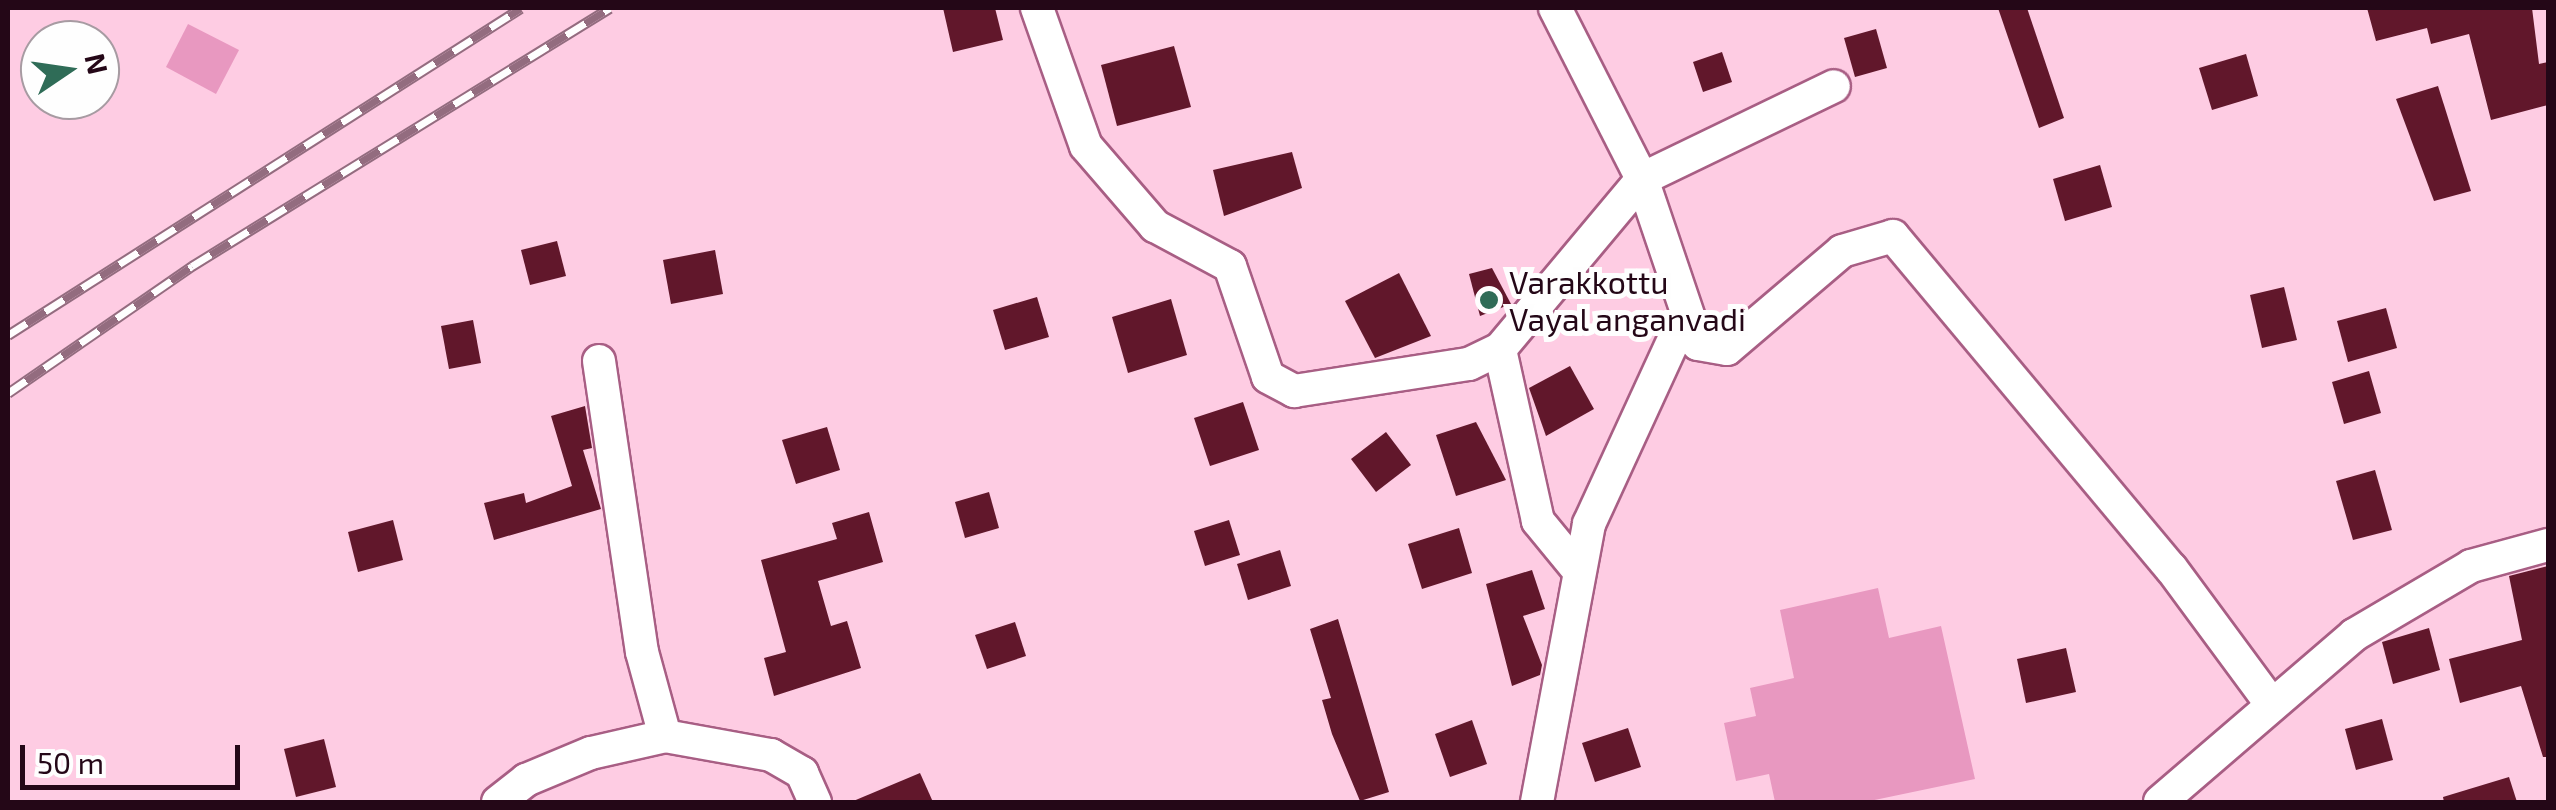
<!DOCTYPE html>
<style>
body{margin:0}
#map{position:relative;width:2556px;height:810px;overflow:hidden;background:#fecce3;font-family:"Exo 2",sans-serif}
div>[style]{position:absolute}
.water>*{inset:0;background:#e898c0}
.building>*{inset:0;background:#61172b}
.roads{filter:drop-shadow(2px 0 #a85e84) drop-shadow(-2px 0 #a85e84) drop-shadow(0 2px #a85e84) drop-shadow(0 -2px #a85e84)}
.minor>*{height:32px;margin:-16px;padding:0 16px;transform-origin:16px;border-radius:16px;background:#fff}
.rail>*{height:11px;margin-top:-5.5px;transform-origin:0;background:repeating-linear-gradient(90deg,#fefefe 0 22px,#936c7f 0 44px);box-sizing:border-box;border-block:2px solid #936c7f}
.dots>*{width:28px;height:28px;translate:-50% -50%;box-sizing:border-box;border:5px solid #fefefe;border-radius:50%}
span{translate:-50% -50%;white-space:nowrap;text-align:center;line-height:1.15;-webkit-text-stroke:10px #fefefe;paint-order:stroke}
.poi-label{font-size:32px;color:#240717}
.left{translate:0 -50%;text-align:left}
.frame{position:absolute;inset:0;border:10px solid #240717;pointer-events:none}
.north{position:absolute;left:20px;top:20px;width:100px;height:100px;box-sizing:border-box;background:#fefefe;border:2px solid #a79ba2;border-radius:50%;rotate:77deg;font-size:28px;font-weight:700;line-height:40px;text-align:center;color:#240717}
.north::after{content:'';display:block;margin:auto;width:35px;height:45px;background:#2f6c57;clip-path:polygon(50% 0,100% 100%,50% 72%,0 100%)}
.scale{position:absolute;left:20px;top:745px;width:220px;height:45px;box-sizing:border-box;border:5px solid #240717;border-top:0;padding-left:12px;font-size:30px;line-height:35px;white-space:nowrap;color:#240717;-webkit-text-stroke:8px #fefefe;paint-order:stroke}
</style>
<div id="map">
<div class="water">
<div style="clip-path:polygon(188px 24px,239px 50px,216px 94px,166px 67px)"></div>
<div style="clip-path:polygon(1878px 588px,1889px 638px,1941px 626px,1975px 779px,1865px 802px,1775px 802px,1769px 774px,1736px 781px,1724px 723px,1756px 716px,1750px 688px,1794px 678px,1780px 610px)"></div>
</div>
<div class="building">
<div style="clip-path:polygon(943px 8px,995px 8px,1003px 40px,953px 52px)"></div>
<div style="clip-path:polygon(1998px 8px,2027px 8px,2064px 118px,2039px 128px)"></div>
<div style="clip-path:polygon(2367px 8px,2532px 8px,2539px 64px,2548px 62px,2548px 105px,2491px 120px,2469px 34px,2431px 44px,2427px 28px,2376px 41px)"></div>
<div style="clip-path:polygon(1876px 29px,1887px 68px,1855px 77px,1844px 38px)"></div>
<div style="clip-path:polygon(1174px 46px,1191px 107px,1117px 126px,1101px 65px)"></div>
<div style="clip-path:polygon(1722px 52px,1732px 82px,1703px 92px,1693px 62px)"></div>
<div style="clip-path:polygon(2246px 54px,2258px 96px,2212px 110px,2199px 68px)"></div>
<div style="clip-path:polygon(2438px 86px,2471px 191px,2434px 201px,2396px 99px)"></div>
<div style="clip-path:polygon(1292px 152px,1302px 188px,1224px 216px,1213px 170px)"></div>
<div style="clip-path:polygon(2100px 165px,2112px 207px,2065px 221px,2053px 179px)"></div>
<div style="clip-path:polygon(557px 241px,566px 276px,530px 285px,521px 250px)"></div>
<div style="clip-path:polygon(715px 250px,723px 294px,671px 304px,663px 260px)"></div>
<div style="clip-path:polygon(1492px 268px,1511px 304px,1480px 316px,1469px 274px)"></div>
<div style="clip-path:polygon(1399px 273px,1431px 336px,1375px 358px,1345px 301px)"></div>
<div style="clip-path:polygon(2284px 287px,2297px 340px,2262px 348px,2250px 295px)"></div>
<div style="clip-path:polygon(1037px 297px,1049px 337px,1005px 350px,993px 310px)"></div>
<div style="clip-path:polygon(1171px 299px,1187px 355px,1128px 373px,1112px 317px)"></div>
<div style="clip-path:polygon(2386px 308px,2397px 348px,2348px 362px,2337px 321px)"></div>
<div style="clip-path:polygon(473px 320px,481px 363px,449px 369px,441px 326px)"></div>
<div style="clip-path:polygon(1570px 366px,1594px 409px,1546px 436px,1529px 388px)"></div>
<div style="clip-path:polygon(2369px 371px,2381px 413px,2344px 424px,2332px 382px)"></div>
<div style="clip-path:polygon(1243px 402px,1259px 450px,1210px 466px,1194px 418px)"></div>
<div style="clip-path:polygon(585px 406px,592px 448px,583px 450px,601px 509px,494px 540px,484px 503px,524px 493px,526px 503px,572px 486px,551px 416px)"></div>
<div style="clip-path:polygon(1476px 422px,1506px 480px,1456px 496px,1436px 435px)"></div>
<div style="clip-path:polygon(827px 427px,840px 470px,796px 484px,782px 440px)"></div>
<div style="clip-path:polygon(1386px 432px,1411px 465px,1376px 492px,1351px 459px)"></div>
<div style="clip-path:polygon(2375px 470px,2392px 530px,2353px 540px,2336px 481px)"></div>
<div style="clip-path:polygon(989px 492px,999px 528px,965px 538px,955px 502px)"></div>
<div style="clip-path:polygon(869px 512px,883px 562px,818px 581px,831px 626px,847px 621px,861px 668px,774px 696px,764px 658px,786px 652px,761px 560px,837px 539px,832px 523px)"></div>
<div style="clip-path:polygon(393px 520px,403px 560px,358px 572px,348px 532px)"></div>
<div style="clip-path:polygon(1229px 520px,1240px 555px,1205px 566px,1194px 531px)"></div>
<div style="clip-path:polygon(1459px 528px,1472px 573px,1422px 589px,1408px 544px)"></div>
<div style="clip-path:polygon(1280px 550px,1291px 586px,1248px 600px,1237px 564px)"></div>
<div style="clip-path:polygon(2548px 566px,2548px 757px,2543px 757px,2521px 686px,2460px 703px,2449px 659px,2522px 640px,2509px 576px)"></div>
<div style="clip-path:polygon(1532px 570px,1545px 609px,1523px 616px,1542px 665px,1540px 675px,1512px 686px,1486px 584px)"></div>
<div style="clip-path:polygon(1338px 619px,1389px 792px,1360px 801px,1332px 734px,1322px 700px,1331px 698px,1310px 629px)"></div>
<div style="clip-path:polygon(1015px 622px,1026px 656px,987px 669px,975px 635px)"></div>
<div style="clip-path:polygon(2429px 628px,2440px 670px,2393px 684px,2382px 642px)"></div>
<div style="clip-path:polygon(2066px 648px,2076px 692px,2026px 703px,2017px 659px)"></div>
<div style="clip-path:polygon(2382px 719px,2393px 760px,2356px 770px,2345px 729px)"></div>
<div style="clip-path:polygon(1472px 720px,1487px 764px,1450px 777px,1435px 734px)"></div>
<div style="clip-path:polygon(1628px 728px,1641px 767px,1595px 782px,1582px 743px)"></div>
<div style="clip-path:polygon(324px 739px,336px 787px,296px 797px,284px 749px)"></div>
<div style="clip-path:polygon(920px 773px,933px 802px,851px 802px)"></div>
<div style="clip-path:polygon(2509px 777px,2517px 802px,2444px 802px,2443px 797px)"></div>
</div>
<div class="roads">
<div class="minor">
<div style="left:1037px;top:8px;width:146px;rotate:70.5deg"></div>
<div style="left:1086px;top:146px;width:106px;rotate:49.2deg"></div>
<div style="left:1155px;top:226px;width:85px;rotate:28.1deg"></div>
<div style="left:1230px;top:266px;width:117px;rotate:71.1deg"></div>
<div style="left:1268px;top:377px;width:30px;rotate:28deg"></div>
<div style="left:1294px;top:391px;width:177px;rotate:-8.8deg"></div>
<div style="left:1469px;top:364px;width:34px;rotate:-26deg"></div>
<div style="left:1555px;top:8px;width:192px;rotate:63deg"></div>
<div style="left:1642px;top:179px;width:174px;rotate:71.3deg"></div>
<div style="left:1698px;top:344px;width:29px;rotate:10deg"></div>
<div style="left:1727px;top:349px;width:151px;rotate:-40.4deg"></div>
<div style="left:1842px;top:251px;width:53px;rotate:-16.4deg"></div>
<div style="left:1893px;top:236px;width:433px;rotate:50.1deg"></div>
<div style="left:2171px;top:568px;width:165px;rotate:53.6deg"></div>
<div style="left:599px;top:361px;width:294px;rotate:81.6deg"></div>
<div style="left:642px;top:652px;width:87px;rotate:74.7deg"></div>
<div style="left:1579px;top:571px;width:65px;rotate:-129.4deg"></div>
<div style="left:1538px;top:521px;width:176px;rotate:-102.5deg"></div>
<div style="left:1500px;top:349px;width:222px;rotate:-50.1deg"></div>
<div style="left:1642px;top:179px;width:213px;rotate:-25.8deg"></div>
<div style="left:498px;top:802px;width:36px;rotate:-38deg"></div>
<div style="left:526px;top:780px;width:70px;rotate:-22.6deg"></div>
<div style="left:591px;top:753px;width:76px;rotate:-12.9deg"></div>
<div style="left:665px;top:736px;width:108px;rotate:10.2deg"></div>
<div style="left:771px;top:755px;width:36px;rotate:30deg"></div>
<div style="left:802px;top:773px;width:32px;rotate:66deg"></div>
<div style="left:1537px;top:802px;width:283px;rotate:-79.4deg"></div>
<div style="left:1589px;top:524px;width:225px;rotate:-65.3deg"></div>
<div style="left:2160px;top:802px;width:256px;rotate:-40.7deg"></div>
<div style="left:2354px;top:635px;width:136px;rotate:-30.5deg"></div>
<div style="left:2471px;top:566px;width:80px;rotate:-15.3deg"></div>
</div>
</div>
<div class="rail">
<div style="left:8px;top:335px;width:608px;rotate:-32.51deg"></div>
<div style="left:8px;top:393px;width:224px;rotate:-34.6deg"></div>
<div style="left:192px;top:266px;width:491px;rotate:-31.7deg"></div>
</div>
<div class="dots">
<div style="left:1489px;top:300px;background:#2f6c57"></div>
</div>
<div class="poi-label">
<span class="left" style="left:1509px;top:300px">Varakkottu<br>Vayal anganvadi</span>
</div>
<div class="frame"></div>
<div class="north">N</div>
<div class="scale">50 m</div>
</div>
